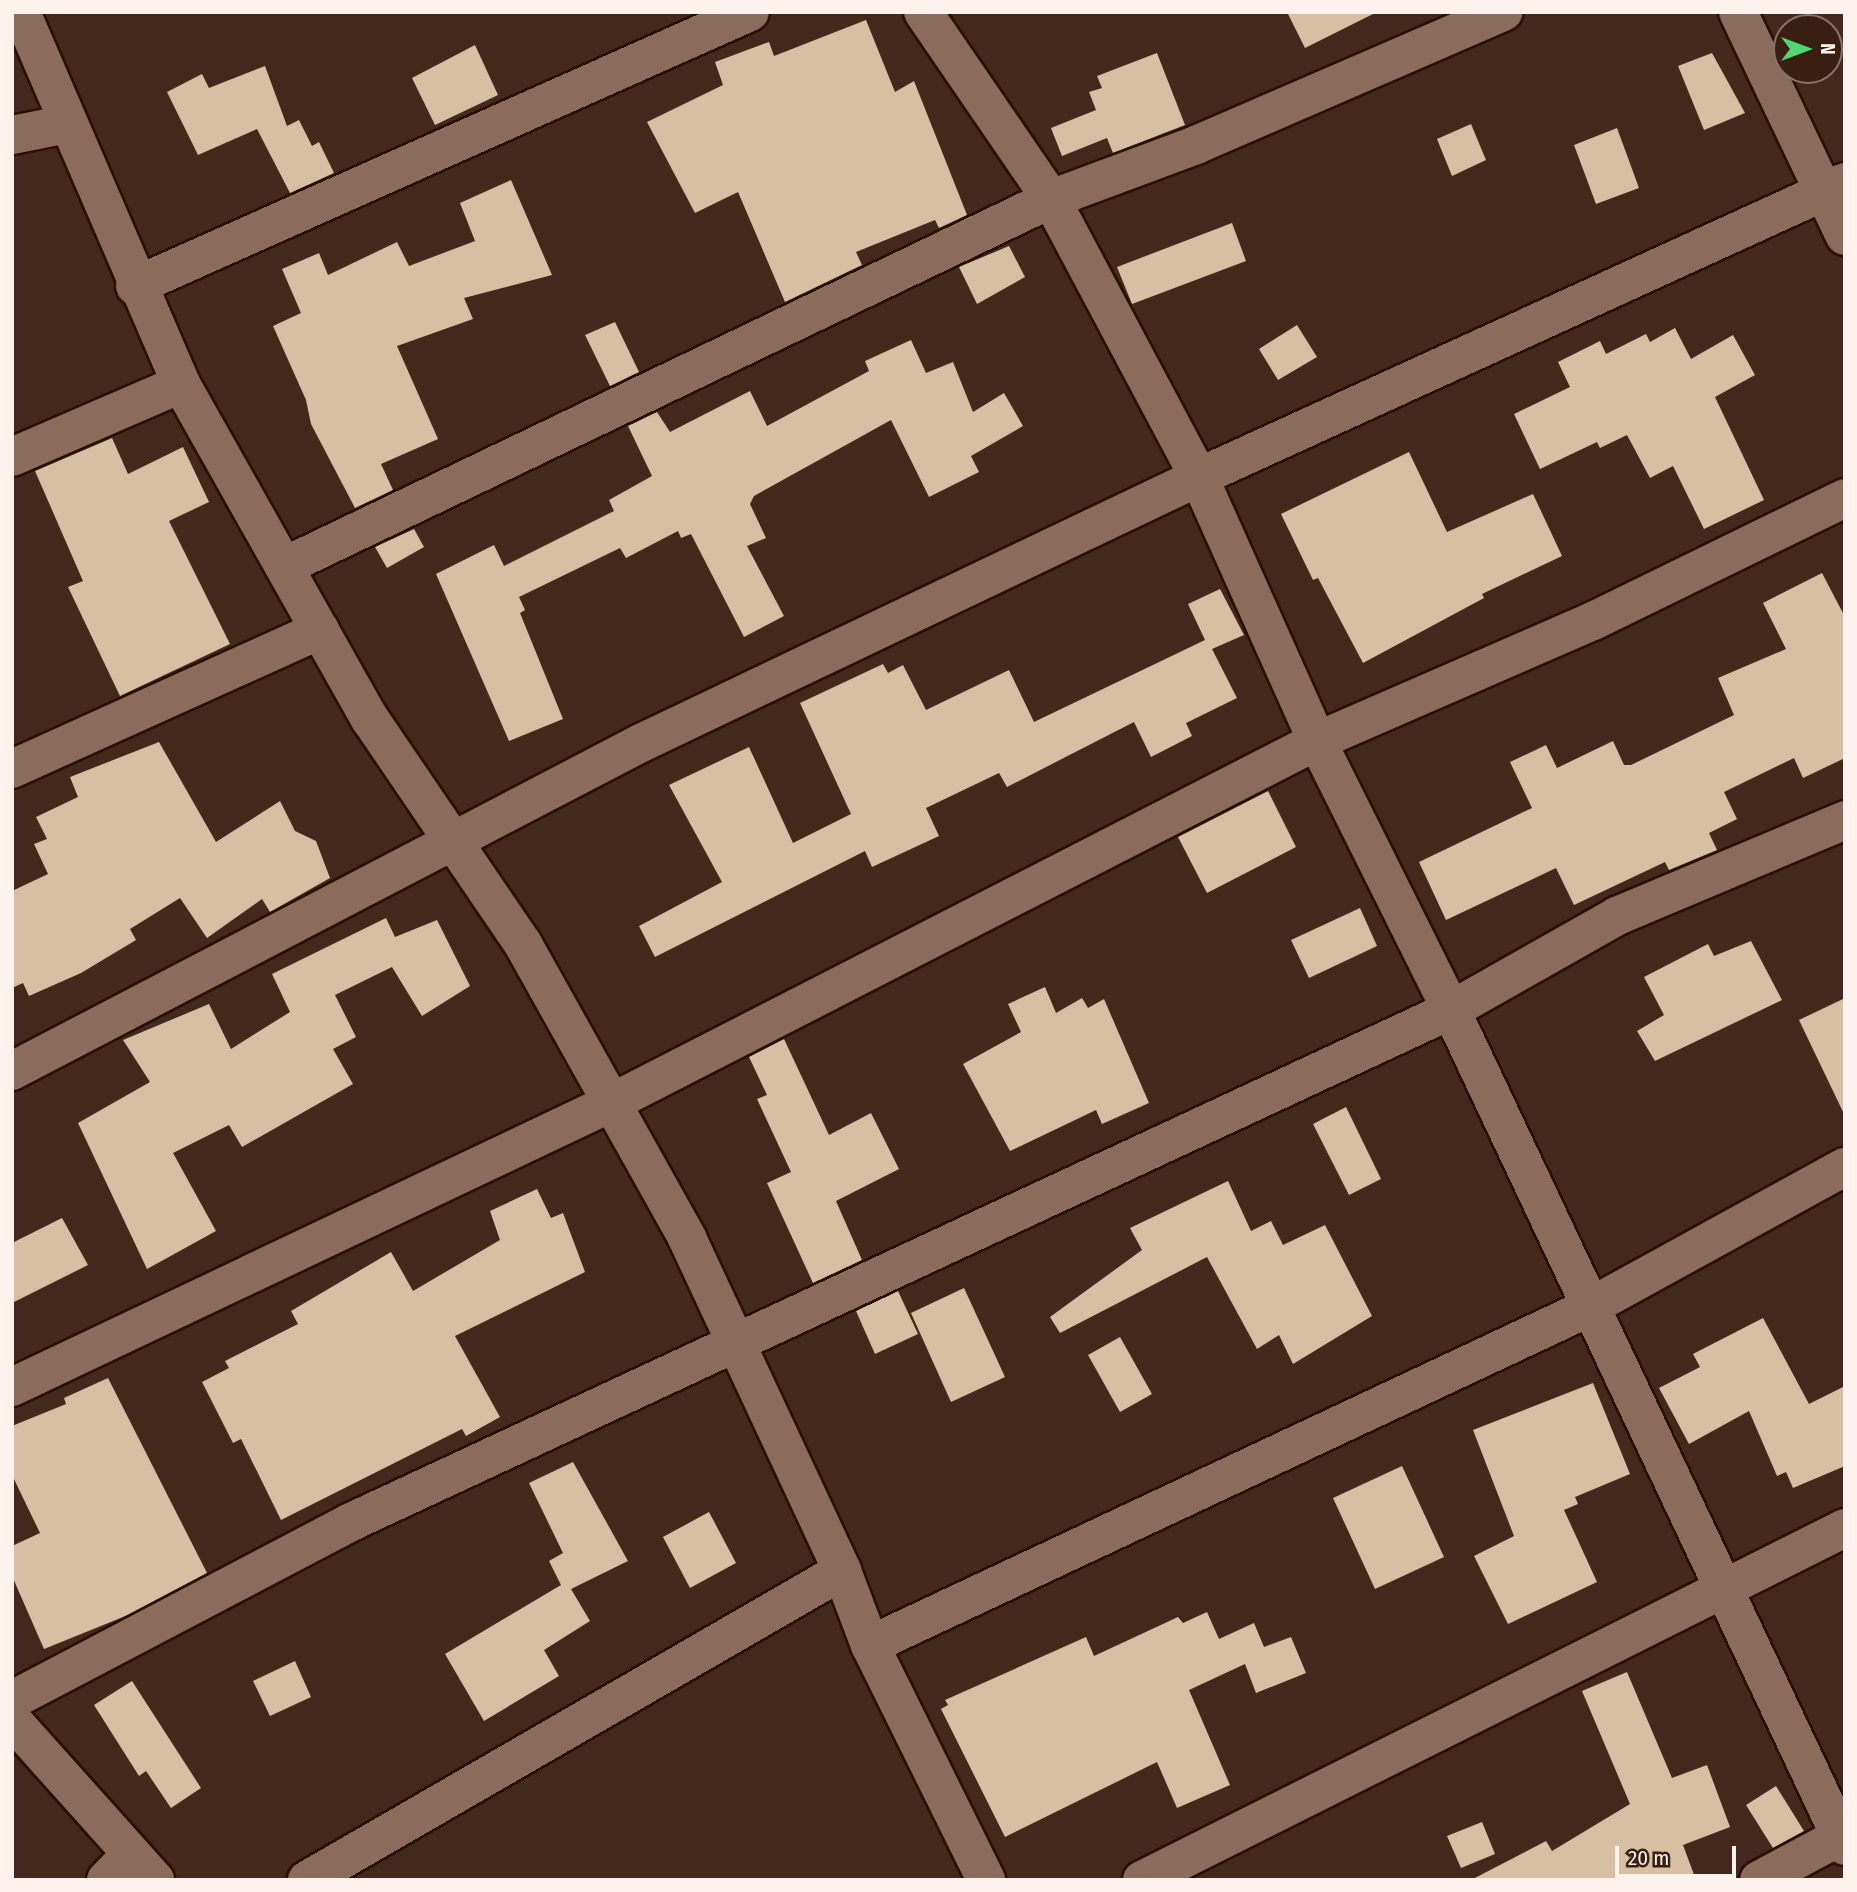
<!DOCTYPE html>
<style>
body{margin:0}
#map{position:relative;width:1857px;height:1892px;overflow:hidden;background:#44281b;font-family:"Fira Sans Condensed",sans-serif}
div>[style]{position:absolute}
.building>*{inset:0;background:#d7bfa3}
.roads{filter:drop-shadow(2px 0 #291004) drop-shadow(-2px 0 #291004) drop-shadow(0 2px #291004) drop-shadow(0 -2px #291004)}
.street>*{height:38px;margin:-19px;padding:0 19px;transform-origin:19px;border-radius:19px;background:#8b6b5c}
span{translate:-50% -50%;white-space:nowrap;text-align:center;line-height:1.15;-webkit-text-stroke:7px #391f11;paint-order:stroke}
.frame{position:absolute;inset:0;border:14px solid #fdf2ed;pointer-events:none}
.north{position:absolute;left:1773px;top:14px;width:70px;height:70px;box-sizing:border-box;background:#391f11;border:2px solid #877369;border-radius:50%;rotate:90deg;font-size:19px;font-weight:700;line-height:28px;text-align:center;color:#fdf2ed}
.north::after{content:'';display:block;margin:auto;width:24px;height:32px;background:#50d674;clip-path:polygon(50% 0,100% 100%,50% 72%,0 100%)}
.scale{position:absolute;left:1615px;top:1846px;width:121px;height:32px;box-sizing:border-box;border:4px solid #fdf2ed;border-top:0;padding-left:9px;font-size:21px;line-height:24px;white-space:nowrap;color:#fdf2ed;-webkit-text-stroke:5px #391f11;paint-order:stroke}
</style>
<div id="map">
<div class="building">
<div style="clip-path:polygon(1287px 12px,1377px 12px,1305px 48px)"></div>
<div style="clip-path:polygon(866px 20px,895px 92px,914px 81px,967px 215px,939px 228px,935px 220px,856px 252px,862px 265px,785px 302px,738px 192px,695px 213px,647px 122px,723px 85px,715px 62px,769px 42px,774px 56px)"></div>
<div style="clip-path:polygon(475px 45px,498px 95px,435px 125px,412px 78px)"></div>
<div style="clip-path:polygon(1157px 53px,1185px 125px,1113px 153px,1107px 138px,1062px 156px,1051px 128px,1096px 110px,1089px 92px,1102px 88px,1097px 76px)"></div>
<div style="clip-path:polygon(1712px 53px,1745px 113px,1704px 130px,1678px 66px)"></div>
<div style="clip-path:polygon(265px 66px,287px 126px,299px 120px,312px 146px,319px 142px,334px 173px,290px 193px,257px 129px,198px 155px,167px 92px,202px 74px,209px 88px)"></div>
<div style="clip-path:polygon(1471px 124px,1486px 160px,1452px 176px,1437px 139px)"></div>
<div style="clip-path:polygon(1617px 128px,1639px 188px,1596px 204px,1574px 145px)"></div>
<div style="clip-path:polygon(511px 180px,552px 275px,464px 298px,473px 319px,397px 346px,438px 439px,381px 464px,393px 490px,355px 508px,311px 424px,306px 400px,273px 326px,301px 313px,282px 269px,319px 253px,328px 275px,397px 242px,409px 266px,475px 241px,460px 203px)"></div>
<div style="clip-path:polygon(1232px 223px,1246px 261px,1132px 304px,1117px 267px)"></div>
<div style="clip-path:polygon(1009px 246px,1025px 277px,977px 304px,959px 267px)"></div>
<div style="clip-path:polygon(615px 322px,639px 372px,610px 386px,585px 335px)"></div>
<div style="clip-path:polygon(1297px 325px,1317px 357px,1278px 380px,1259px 349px)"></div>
<div style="clip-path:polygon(1675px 328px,1691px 359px,1733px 335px,1755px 375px,1715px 397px,1764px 500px,1704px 529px,1673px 466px,1650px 478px,1627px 435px,1600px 448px,1597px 442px,1540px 469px,1514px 414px,1570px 387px,1558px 362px,1600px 341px,1606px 354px,1646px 334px,1650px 342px)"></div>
<div style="clip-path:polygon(911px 340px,926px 373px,953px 362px,973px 412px,1004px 393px,1023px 426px,971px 456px,979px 472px,929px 497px,891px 420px,754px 496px,750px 504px,766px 538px,747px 546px,784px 616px,744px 637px,691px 534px,681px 538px,678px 531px,626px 558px,620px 548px,519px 597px,525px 610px,520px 613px,563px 719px,509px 741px,436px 574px,494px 545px,504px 566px,614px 511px,609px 500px,652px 476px,628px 426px,657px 412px,670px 432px,750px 391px,767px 426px,869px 371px,865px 361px)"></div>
<div style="clip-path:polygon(112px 438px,128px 474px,183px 447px,209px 502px,169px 521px,230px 644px,120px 696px,68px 587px,83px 581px,35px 471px)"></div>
<div style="clip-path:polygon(1409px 452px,1447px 532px,1533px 494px,1562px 556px,1482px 594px,1484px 598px,1363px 663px,1318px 578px,1313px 580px,1281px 514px)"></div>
<div style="clip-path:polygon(414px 529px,424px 547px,387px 568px,375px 547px)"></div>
<div style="clip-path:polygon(1822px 573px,1845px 617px,1845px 758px,1803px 778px,1794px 758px,1724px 792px,1737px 819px,1709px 833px,1717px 850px,1669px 870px,1665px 862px,1574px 905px,1556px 868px,1446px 920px,1419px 862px,1532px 808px,1510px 762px,1546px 745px,1557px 768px,1613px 741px,1624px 765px,1631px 765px,1734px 715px,1718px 678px,1786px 649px,1763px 603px)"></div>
<div style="clip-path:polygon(1220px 589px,1244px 635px,1212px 649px,1237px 698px,1186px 723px,1192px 736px,1151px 757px,1134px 722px,1007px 787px,999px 773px,926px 808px,939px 836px,872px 867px,865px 851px,655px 957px,639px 926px,722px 882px,669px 785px,749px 747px,793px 843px,851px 814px,800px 703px,883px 664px,888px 673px,903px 665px,926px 710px,1009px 670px,1034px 722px,1205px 640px,1188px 604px)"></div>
<div style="clip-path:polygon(159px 742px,216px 842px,280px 801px,295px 831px,316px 841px,330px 878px,270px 912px,262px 899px,207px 938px,180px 898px,130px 929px,136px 940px,81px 973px,29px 996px,23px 983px,12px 988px,12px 891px,48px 874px,34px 844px,47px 839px,36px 817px,78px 797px,70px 777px)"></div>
<div style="clip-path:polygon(1268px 791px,1296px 847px,1207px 893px,1178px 837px)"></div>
<div style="clip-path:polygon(1360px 908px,1377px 946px,1309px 978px,1291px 940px)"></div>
<div style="clip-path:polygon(386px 918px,395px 937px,437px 920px,470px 986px,422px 1016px,392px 967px,335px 995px,356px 1037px,333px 1049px,353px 1084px,242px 1147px,229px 1125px,173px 1153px,216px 1231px,147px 1269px,78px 1123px,150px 1082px,123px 1040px,209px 1004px,231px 1049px,290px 1012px,272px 974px)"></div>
<div style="clip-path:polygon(1751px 941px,1782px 1000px,1655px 1061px,1637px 1031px,1664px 1015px,1644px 977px,1708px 944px,1714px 956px)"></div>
<div style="clip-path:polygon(1045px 987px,1056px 1013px,1082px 998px,1088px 1008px,1104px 999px,1149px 1103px,1102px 1124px,1096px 1110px,1010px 1151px,963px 1064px,1021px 1032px,1008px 1004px)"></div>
<div style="clip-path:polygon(1845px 998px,1845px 1116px,1799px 1020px)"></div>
<div style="clip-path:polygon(784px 1039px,829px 1135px,871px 1113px,899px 1169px,836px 1201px,862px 1260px,813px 1283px,767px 1183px,791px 1172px,757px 1099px,767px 1095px,749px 1057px)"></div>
<div style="clip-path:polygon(1346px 1107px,1381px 1179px,1349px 1195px,1313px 1124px)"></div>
<div style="clip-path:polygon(1228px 1181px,1251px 1231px,1271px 1221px,1283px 1245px,1325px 1225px,1372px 1316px,1293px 1364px,1279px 1335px,1257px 1349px,1207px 1257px,1060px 1333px,1050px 1317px,1142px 1250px,1130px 1228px)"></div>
<div style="clip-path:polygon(537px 1189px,551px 1218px,563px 1213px,585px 1272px,455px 1336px,500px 1417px,466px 1436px,462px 1429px,281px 1520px,241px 1439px,233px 1443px,202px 1382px,229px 1368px,225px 1361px,298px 1324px,291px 1311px,391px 1252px,413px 1291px,500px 1240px,490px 1211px)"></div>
<div style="clip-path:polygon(62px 1218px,88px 1265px,12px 1303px,12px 1243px)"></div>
<div style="clip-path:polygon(964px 1288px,1005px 1377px,951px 1402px,911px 1313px)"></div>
<div style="clip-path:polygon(898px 1291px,918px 1334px,875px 1354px,856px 1311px)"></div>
<div style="clip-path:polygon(1763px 1318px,1809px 1404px,1845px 1386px,1845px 1466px,1793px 1488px,1786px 1472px,1777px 1476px,1749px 1411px,1689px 1444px,1659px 1388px,1700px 1367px,1693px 1354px)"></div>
<div style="clip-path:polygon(1120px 1337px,1152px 1394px,1120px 1412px,1088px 1355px)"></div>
<div style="clip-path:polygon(108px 1378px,207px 1573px,128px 1615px,44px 1649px,12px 1576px,12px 1546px,40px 1533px,12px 1475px,12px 1426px,66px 1404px,64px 1398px)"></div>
<div style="clip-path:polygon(1593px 1383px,1630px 1474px,1575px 1497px,1578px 1504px,1564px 1510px,1597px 1582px,1508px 1624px,1474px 1556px,1514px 1536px,1473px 1430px)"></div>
<div style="clip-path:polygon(573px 1462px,628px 1561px,571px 1589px,590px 1621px,544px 1650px,559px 1676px,484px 1721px,445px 1654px,561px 1585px,549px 1561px,563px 1553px,529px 1483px)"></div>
<div style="clip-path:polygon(1402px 1466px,1444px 1557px,1375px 1589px,1333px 1498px)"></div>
<div style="clip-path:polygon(709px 1512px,736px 1563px,690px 1588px,663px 1537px)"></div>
<div style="clip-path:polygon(1207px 1612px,1219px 1639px,1254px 1623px,1264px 1647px,1291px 1637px,1306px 1673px,1256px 1693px,1245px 1664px,1189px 1690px,1230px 1785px,1177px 1808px,1157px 1762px,1005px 1837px,941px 1709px,948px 1705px,945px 1700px,1086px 1637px,1094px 1656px,1178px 1617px,1183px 1623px)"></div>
<div style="clip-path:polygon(295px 1661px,311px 1697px,270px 1716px,253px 1681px)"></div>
<div style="clip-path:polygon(1627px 1672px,1672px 1778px,1707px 1765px,1730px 1827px,1683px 1845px,1696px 1880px,1471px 1880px,1546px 1841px,1552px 1851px,1630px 1804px,1582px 1691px)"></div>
<div style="clip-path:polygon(132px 1681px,201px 1788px,171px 1808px,146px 1771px,139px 1776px,94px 1705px)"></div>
<div style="clip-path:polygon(1776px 1786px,1804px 1831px,1773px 1848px,1746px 1805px)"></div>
<div style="clip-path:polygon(1482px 1822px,1495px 1854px,1461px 1868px,1447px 1836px)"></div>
</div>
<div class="roads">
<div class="street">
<div style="left:21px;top:12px;width:405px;rotate:66.7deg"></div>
<div style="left:181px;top:384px;width:385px;rotate:60.6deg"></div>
<div style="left:370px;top:719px;width:272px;rotate:55.8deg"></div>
<div style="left:523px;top:944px;width:337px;rotate:60.8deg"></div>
<div style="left:687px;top:1238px;width:367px;rotate:65deg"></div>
<div style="left:842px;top:1571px;width:79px;rotate:69.3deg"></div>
<div style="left:870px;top:1645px;width:262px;rotate:63.7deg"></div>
<div style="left:923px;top:12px;width:227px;rotate:55.6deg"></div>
<div style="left:1051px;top:199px;width:315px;rotate:62deg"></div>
<div style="left:1199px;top:477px;width:289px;rotate:65.9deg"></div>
<div style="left:1317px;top:741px;width:301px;rotate:63.5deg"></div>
<div style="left:1451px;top:1010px;width:924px;rotate:64.77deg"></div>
<div style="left:1738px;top:12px;width:248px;rotate:64.5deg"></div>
<div style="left:12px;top:135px;width:56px;rotate:-11.3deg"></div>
<div style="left:135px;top:286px;width:673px;rotate:-24.01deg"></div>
<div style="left:12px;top:457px;width:184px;rotate:-23.4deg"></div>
<div style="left:285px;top:566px;width:849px;rotate:-25.6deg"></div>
<div style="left:1051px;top:199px;width:155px;rotate:-20.4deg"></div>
<div style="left:1196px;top:145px;width:335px;rotate:-23.4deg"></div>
<div style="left:12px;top:769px;width:338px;rotate:-24.3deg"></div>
<div style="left:12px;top:1071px;width:709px;rotate:-27.54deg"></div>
<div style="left:641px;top:743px;width:618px;rotate:-25.49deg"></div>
<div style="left:1199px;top:477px;width:710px;rotate:-24.54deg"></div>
<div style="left:12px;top:1387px;width:663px;rotate:-25.37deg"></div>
<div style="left:611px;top:1103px;width:793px;rotate:-27.15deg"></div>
<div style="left:1317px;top:741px;width:301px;rotate:-23.5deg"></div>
<div style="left:1593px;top:621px;width:280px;rotate:-26deg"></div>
<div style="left:870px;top:1645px;width:793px;rotate:-25.14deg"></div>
<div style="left:1588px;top:1308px;width:293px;rotate:-28.8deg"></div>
<div style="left:12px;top:1700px;width:383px;rotate:-27.7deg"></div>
<div style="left:351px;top:1522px;width:1213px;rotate:-24.96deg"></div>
<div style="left:1451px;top:1010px;width:191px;rotate:-29.5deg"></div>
<div style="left:1617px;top:916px;width:247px;rotate:-22.8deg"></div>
<div style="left:12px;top:1720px;width:215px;rotate:48.2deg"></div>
<div style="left:106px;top:1880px;width:36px;rotate:-46deg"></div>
<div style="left:307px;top:1880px;width:618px;rotate:-30.01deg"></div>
<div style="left:1142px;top:1880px;width:786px;rotate:-26.6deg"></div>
<div style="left:1759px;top:1880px;width:98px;rotate:-28.1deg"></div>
</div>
</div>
<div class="frame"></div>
<div class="north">N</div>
<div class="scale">20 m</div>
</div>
